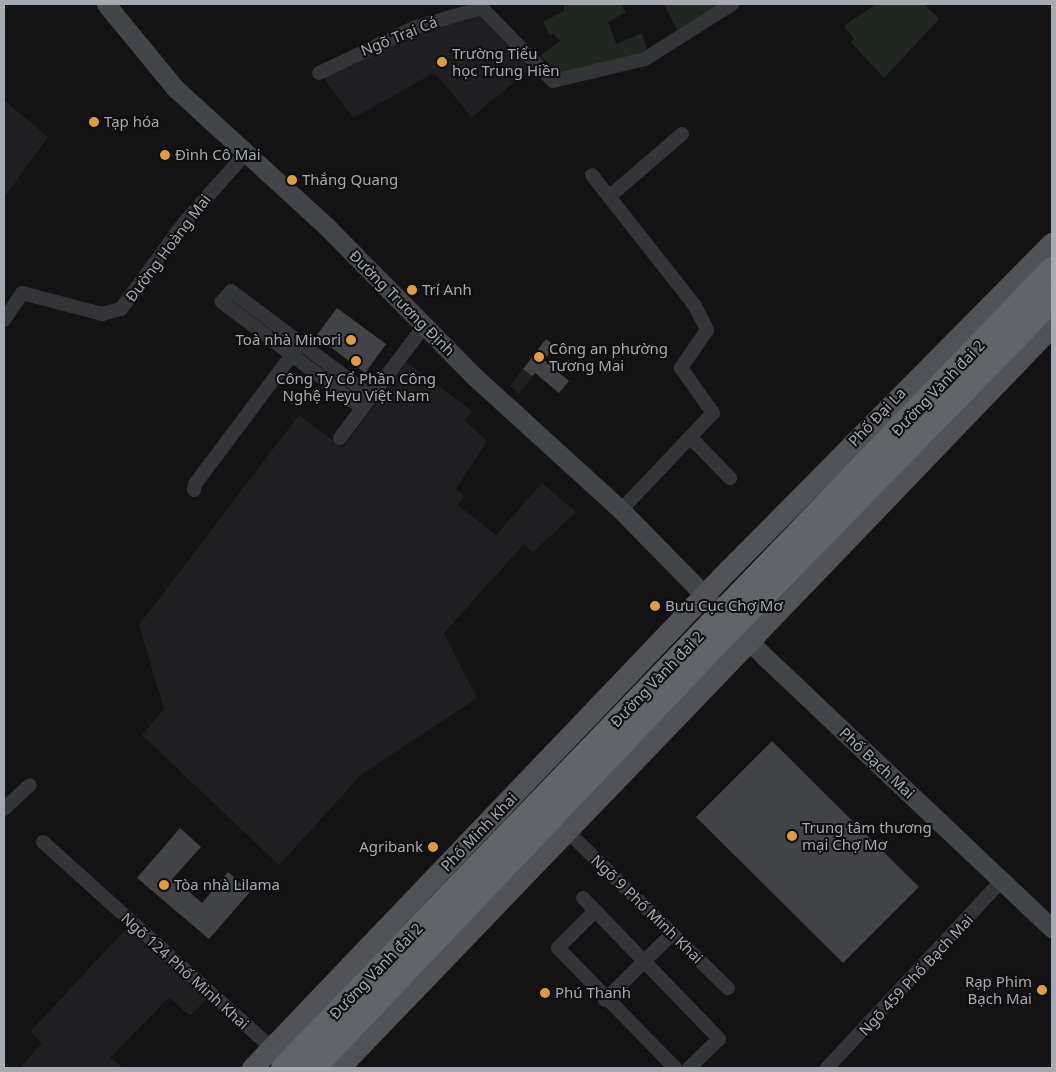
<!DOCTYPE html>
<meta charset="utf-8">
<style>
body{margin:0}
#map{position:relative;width:1056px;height:1072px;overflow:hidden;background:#131314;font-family:"Noto Sans",sans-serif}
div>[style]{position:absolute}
.built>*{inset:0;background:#1f1f21}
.green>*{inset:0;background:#202720}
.building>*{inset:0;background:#424347}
.street>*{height:14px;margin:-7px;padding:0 7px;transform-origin:7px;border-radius:7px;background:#343539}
.secondary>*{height:19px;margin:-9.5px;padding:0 9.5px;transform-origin:9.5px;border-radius:9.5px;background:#424549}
.primary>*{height:21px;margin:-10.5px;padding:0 10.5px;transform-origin:10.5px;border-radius:10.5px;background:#515358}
.highway-bridge>*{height:25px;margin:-12.5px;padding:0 12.5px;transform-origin:12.5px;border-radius:12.5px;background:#616469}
.dots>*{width:14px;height:14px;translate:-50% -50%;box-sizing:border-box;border:2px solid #0e0e0f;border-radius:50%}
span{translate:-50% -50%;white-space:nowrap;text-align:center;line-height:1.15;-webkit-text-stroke:4px #0e0e0f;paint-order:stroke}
.street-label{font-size:15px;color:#a6abb3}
.poi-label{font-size:15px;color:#a6abb3}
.left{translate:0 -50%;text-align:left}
.right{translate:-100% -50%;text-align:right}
.frame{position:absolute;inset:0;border:5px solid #a6abb3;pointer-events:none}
</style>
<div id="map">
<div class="built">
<div style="clip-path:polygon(480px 11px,535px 65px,472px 117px,434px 73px,353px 118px,322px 76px,418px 29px)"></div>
<div style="clip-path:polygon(4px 100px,48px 137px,4px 198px)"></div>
<div style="clip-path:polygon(546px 339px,555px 346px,519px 394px,510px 386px)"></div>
<div style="clip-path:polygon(406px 362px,472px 411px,465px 421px,487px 441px,456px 489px,464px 496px,458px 505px,496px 535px,542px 483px,576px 512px,533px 552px,524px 544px,444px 633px,477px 698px,362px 774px,279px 865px,142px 735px,164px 709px,139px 625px,299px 415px,343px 448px)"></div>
<div style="clip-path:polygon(127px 928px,207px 999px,190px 1016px,169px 997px,110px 1058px,124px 1068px,20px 1068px,42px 1043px,30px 1032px)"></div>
</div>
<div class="green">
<div style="clip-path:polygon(564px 4px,621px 4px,626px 12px,608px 22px,616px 44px,642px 33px,648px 53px,563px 76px,540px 56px,560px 41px,553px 33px,550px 36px,543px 22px,564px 11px)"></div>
<div style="clip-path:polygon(664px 4px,724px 4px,679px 34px)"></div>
<div style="clip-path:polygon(876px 4px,924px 4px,939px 19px,884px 78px,851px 42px,854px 39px,844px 26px)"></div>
</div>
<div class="building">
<div style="clip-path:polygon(337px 308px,386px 344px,365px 373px,316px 336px)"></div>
<div style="clip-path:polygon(546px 339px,555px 346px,544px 360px,569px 381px,559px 393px,535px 373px,532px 376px,523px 369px)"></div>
<div style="clip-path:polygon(772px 741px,919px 887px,843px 963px,696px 817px)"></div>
<div style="clip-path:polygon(180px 828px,201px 847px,173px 878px,202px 903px,228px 872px,250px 892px,209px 939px,137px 878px)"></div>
</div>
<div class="street">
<div style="left:319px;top:73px;width:107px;rotate:-25.4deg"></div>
<div style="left:416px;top:27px;width:69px;rotate:-16.1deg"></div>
<div style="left:482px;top:8px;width:102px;rotate:45.8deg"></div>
<div style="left:553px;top:81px;width:95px;rotate:-13.4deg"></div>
<div style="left:645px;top:59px;width:103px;rotate:-32.3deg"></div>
<div style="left:592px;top:175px;width:167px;rotate:51.8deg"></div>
<div style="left:695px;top:306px;width:27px;rotate:63deg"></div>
<div style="left:707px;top:330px;width:46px;rotate:124.4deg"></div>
<div style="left:681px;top:368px;width:55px;rotate:54.6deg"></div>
<div style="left:713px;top:413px;width:134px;rotate:133.5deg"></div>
<div style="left:610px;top:196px;width:95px;rotate:-40.7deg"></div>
<div style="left:4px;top:320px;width:32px;rotate:-56deg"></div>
<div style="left:22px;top:293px;width:83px;rotate:14.7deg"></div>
<div style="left:102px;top:314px;width:20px;rotate:-15deg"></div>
<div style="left:121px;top:309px;width:107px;rotate:-53.8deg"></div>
<div style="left:184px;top:223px;width:94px;rotate:-48.5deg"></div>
<div style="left:362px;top:408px;width:176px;rotate:-142.9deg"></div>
<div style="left:222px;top:302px;width:14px;rotate:-51deg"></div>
<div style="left:231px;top:291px;width:175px;rotate:36.9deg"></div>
<div style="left:340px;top:438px;width:140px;rotate:-53.1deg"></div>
<div style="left:691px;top:438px;width:56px;rotate:45.7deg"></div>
<div style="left:194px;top:490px;width:6px;rotate:-81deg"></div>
<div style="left:195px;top:484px;width:170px;rotate:-53.1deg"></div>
<div style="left:4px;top:809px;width:35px;rotate:-43deg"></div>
<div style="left:567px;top:831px;width:225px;rotate:44.3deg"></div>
<div style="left:43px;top:842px;width:308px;rotate:42deg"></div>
<div style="left:583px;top:898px;width:196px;rotate:46deg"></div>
<div style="left:719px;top:1039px;width:42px;rotate:136deg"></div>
<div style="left:595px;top:911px;width:52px;rotate:135deg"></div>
<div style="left:558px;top:948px;width:168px;rotate:45.7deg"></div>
<div style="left:605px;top:1000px;width:94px;rotate:-44.6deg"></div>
<div style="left:827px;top:1068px;width:258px;rotate:-47deg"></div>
</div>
<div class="secondary">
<div style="left:106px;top:4px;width:109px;rotate:50.6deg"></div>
<div style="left:175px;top:88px;width:205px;rotate:42.4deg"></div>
<div style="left:326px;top:226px;width:214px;rotate:45.4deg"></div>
<div style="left:476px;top:378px;width:196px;rotate:42.3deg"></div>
<div style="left:621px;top:510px;width:206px;rotate:45.6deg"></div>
<div style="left:765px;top:657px;width:395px;rotate:43.4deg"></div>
</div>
<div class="primary">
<div style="left:252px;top:1068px;width:687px;rotate:-46.3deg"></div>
<div style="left:727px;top:571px;width:462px;rotate:-45.3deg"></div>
<div style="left:339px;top:1068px;width:1029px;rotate:-46.14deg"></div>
</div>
<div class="highway-bridge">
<div style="left:283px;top:1068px;width:1109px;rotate:-46.1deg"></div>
<div style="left:312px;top:1068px;width:584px;rotate:-46.46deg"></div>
<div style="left:714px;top:645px;width:484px;rotate:-45.7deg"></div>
</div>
<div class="dots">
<div style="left:442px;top:62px;background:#e09c3f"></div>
<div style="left:94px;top:122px;background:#e09c3f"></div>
<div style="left:165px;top:155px;background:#e09c3f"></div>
<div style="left:292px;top:180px;background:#e09c3f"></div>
<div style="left:412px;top:290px;background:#e09c3f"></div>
<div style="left:351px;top:340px;background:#e09c3f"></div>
<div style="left:539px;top:357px;background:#e09c3f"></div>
<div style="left:356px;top:361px;background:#e09c3f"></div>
<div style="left:655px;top:606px;background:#e09c3f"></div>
<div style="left:792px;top:836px;background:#e09c3f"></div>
<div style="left:433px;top:847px;background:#e09c3f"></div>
<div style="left:164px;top:885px;background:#e09c3f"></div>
<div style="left:1042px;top:990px;background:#e09c3f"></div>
<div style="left:545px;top:993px;background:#e09c3f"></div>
</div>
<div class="street-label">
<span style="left:399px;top:36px;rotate:-22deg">Ngõ Trại Cá</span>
<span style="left:168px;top:248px;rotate:-53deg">Đường Hoàng Mai</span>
<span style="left:402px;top:303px;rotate:45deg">Đường Trương Định</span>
<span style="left:938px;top:388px;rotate:-46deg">Đường Vành đai 2</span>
<span style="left:877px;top:417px;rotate:-46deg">Phố Đại La</span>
<span style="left:657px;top:679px;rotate:-46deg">Đường Vành đai 2</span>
<span style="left:877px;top:763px;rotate:43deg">Phố Bạch Mai</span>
<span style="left:479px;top:832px;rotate:-46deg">Phố Minh Khai</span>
<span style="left:647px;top:909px;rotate:44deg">Ngõ 9 Phố Minh Khai</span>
<span style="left:185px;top:971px;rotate:42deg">Ngõ 124 Phố Minh Khai</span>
<span style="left:376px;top:971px;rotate:-46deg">Đường Vành đai 2</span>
<span style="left:916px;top:975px;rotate:-47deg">Ngõ 459 Phố Bạch Mai</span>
</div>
<div class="poi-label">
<span class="left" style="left:452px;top:62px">Trường Tiểu<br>học Trung Hiền</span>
<span class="left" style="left:104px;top:122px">Tạp hóa</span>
<span class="left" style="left:175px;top:155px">Đình Cô Mai</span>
<span class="left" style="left:302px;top:180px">Thắng Quang</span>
<span class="left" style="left:422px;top:290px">Trí Anh</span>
<span class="right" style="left:341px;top:340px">Toà nhà Minori</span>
<span class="left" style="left:549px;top:357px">Công an phường<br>Tương Mai</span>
<span style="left:356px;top:387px">Công Ty Cổ Phần Công<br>Nghệ Heyu Việt Nam</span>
<span class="left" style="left:665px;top:606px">Bưu Cục Chợ Mơ</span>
<span class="left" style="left:802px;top:836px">Trung tâm thương<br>mại Chợ Mơ</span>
<span class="right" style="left:423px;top:847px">Agribank</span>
<span class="left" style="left:174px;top:885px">Tòa nhà Lilama</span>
<span class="right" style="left:1032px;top:990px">Rạp Phim<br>Bạch Mai</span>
<span class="left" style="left:555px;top:993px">Phú Thanh</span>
</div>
<div class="frame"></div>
</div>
